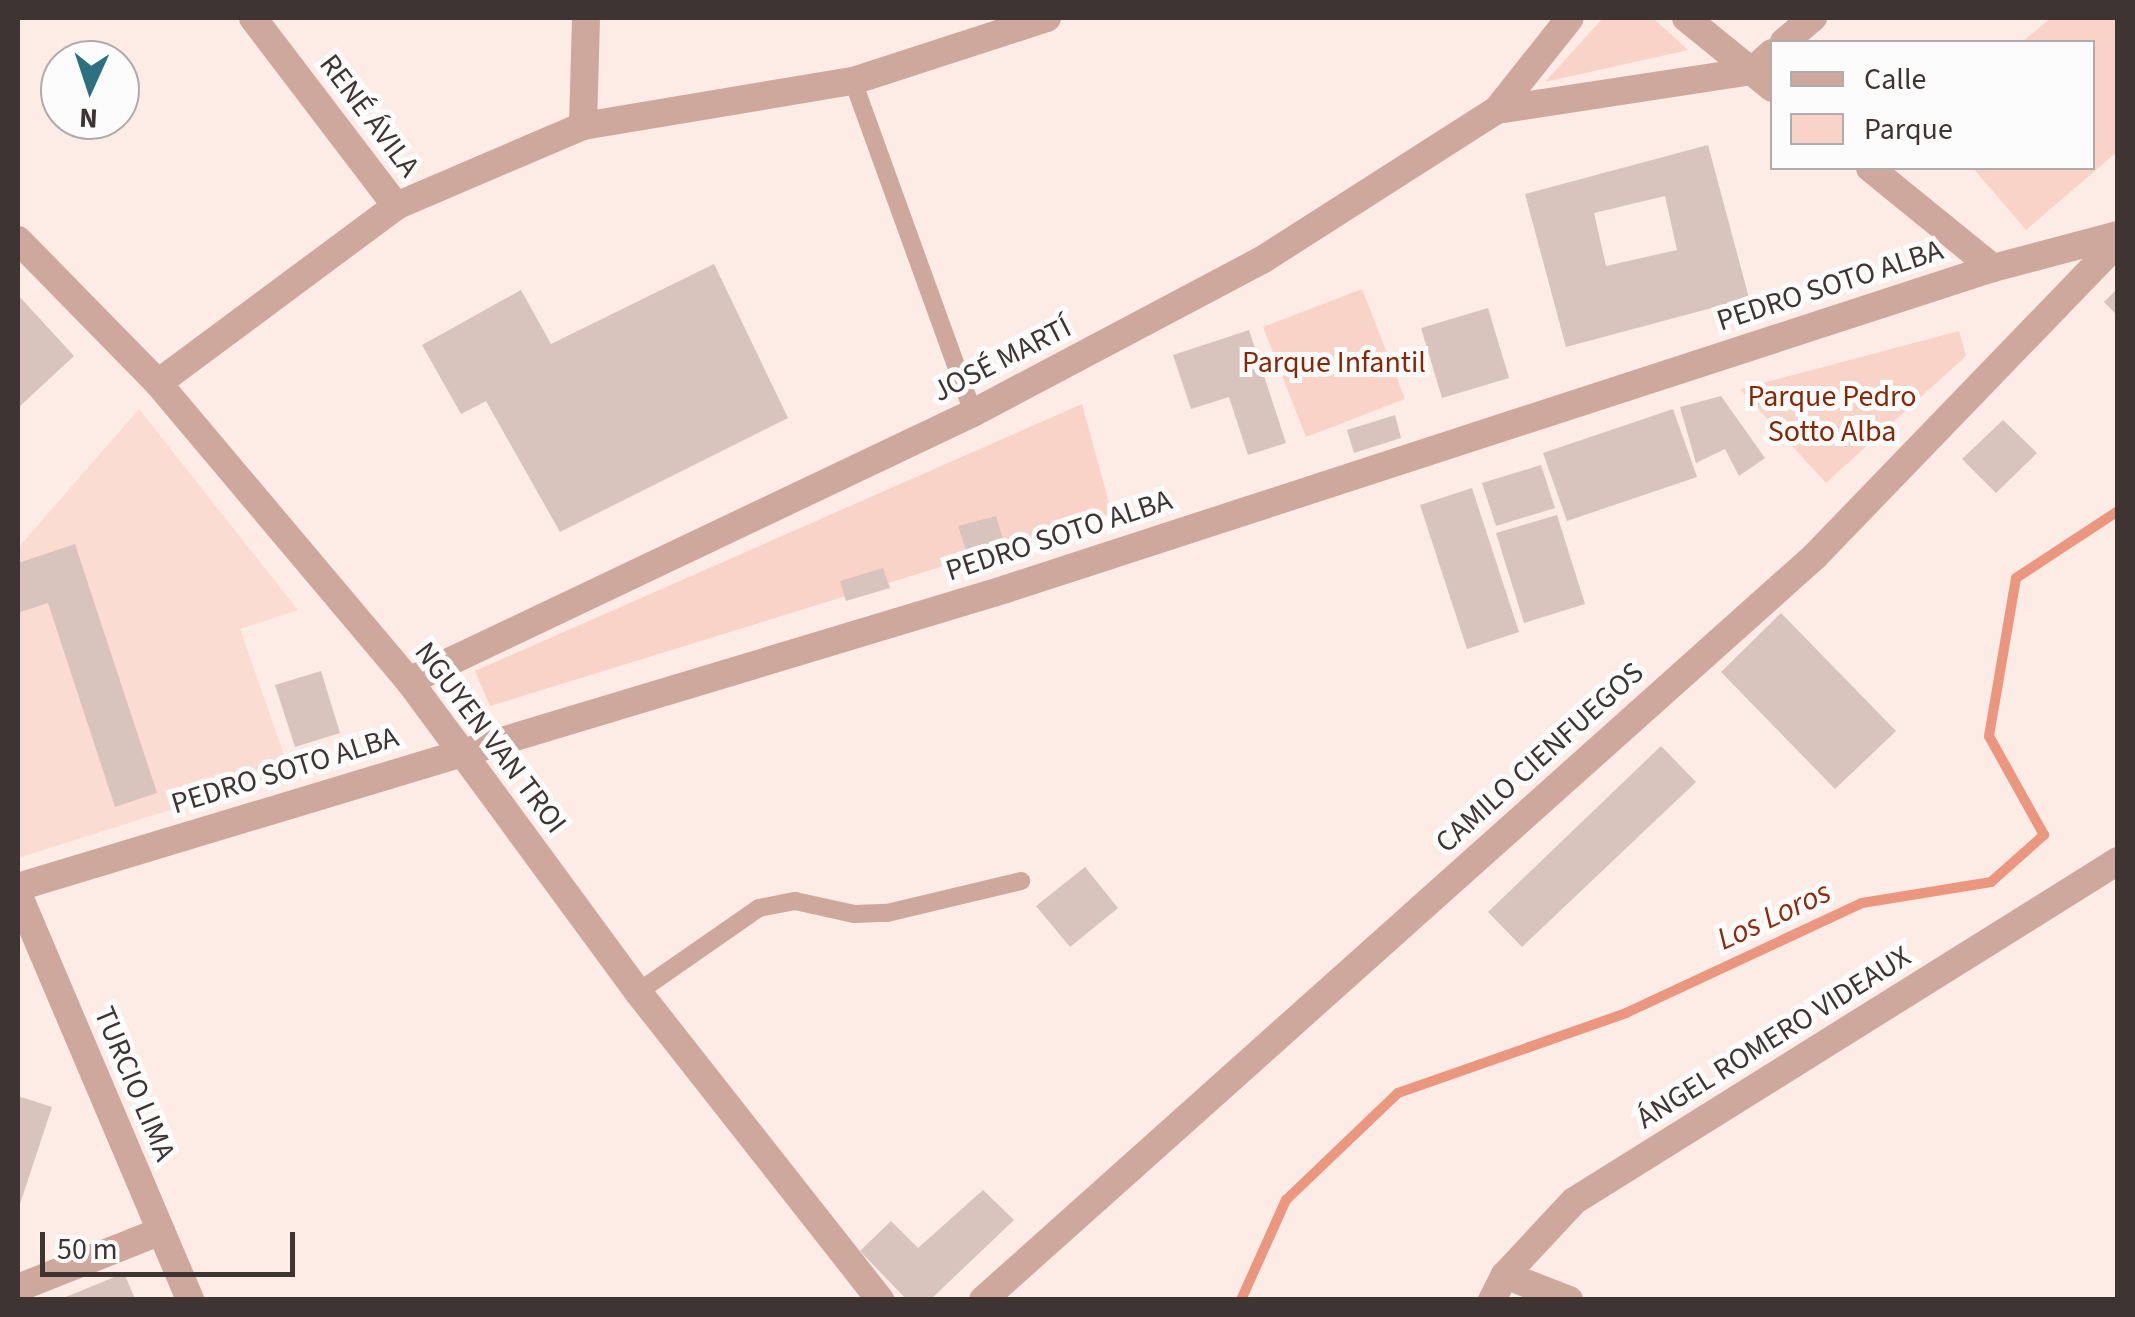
<!DOCTYPE html>
<meta charset="utf-8">
<style>
body{margin:0}
#map{position:relative;width:2135px;height:1317px;overflow:hidden;background:#fdebe5;font-family:"Source Sans 3",sans-serif}
div>[style]{position:absolute}
.built>*{inset:0;background:#fbdcd3}
.green>*{inset:0;background:#fad3c8}
.stream>*{height:10px;margin:-5px;padding:0 5px;transform-origin:5px;border-radius:5px;background:#eb967e}
.building>*{inset:0;background:#d9c3bd}
.service>*{height:18px;margin:-9px;padding:0 9px;transform-origin:9px;border-radius:9px;background:#cfa89d}
.minor>*{height:28px;margin:-14px;padding:0 14px;transform-origin:14px;border-radius:14px;background:#cfa89d}
.tertiary>*{height:28px;margin:-14px;padding:0 14px;transform-origin:14px;border-radius:14px;background:#cfa89d}
span{translate:-50% -50%;white-space:nowrap;text-align:center;line-height:1.15;-webkit-text-stroke:10px #fcfcfc;paint-order:stroke}
.street-label{font-size:30px;color:#3e3532}
.park-label{font-size:30px;color:#892606}
.water-label{font-size:32px;color:#8e2b0d;font-style:italic}
.frame{position:absolute;inset:0;border:20px solid #3e3532;pointer-events:none}
.legend{position:absolute;left:1770px;top:40px;width:325px;height:130px;box-sizing:border-box;background:#fcfcfc;border:2px solid #b0acab;margin:0;padding:12px 18px;list-style:none;font-size:30px;color:#3e3532}
.legend li{display:flex;align-items:center;gap:20px;height:50px}
.legend b{width:50px;border:2px solid #b0acab}
.north{position:absolute;left:40px;top:40px;width:100px;height:100px;box-sizing:border-box;background:#fcfcfc;border:2px solid #b0acab;border-radius:50%;rotate:183deg;font-size:28px;font-weight:700;line-height:40px;text-align:center;color:#3e3532}
.north::after{content:'';display:block;margin:auto;width:35px;height:45px;background:#2d7181;clip-path:polygon(50% 0,100% 100%,50% 72%,0 100%)}
.scale{position:absolute;left:40px;top:1232px;width:255px;height:45px;box-sizing:border-box;border:5px solid #3e3532;border-top:0;padding-left:12px;font-size:30px;line-height:35px;white-space:nowrap;color:#3e3532;-webkit-text-stroke:8px #fcfcfc;paint-order:stroke}
</style>
<div id="map">
<div class="built">
<div style="clip-path:polygon(139px 409px,298px 610px,240px 629px,290px 772px,18px 858px,18px 548px)"></div>
</div>
<div class="green">
<div style="clip-path:polygon(1603px 18px,1653px 18px,1688px 50px,1545px 82px)"></div>
<div style="clip-path:polygon(2051px 18px,2117px 18px,2117px 152px,2026px 230px,1973px 168px,2092px 168px,2092px 42px,2022px 42px)"></div>
<div style="clip-path:polygon(1362px 289px,1405px 399px,1306px 437px,1263px 327px)"></div>
<div style="clip-path:polygon(1959px 331px,1966px 356px,1826px 483px,1740px 389px)"></div>
<div style="clip-path:polygon(1082px 404px,1112px 514px,490px 706px,475px 671px)"></div>
</div>
<div class="stream">
<div style="left:1241px;top:1300px;width:110px;rotate:-65.8deg"></div>
<div style="left:1286px;top:1200px;width:155px;rotate:-43.7deg"></div>
<div style="left:1398px;top:1093px;width:242px;rotate:-19.3deg"></div>
<div style="left:1626px;top:1013px;width:260px;rotate:-25deg"></div>
<div style="left:1862px;top:903px;width:131px;rotate:-9.2deg"></div>
<div style="left:1991px;top:882px;width:71px;rotate:-41.6deg"></div>
<div style="left:2044px;top:835px;width:113px;rotate:-119.1deg"></div>
<div style="left:1989px;top:736px;width:160px;rotate:-80.3deg"></div>
<div style="left:2016px;top:578px;width:122px;rotate:-33.3deg"></div>
</div>
<div class="building">
<div style="clip-path:polygon(evenodd,1708px 145px,1749px 298px,1566px 347px,1525px 194px,1708px 145px,1665px 196px,1677px 250px,1606px 266px,1594px 213px,1665px 196px)"></div>
<div style="clip-path:polygon(714px 264px,788px 418px,560px 532px,486px 401px,461px 414px,422px 345px,521px 290px,551px 344px)"></div>
<div style="clip-path:polygon(2118px 288px,2118px 316px,2104px 302px)"></div>
<div style="clip-path:polygon(18px 295px,74px 356px,18px 408px)"></div>
<div style="clip-path:polygon(1488px 308px,1509px 378px,1442px 398px,1421px 328px)"></div>
<div style="clip-path:polygon(1249px 330px,1286px 443px,1248px 455px,1229px 397px,1191px 409px,1173px 355px)"></div>
<div style="clip-path:polygon(1721px 396px,1765px 458px,1739px 476px,1725px 449px,1696px 463px,1680px 407px)"></div>
<div style="clip-path:polygon(1673px 409px,1697px 477px,1567px 521px,1543px 453px)"></div>
<div style="clip-path:polygon(1395px 415px,1401px 438px,1354px 453px,1347px 430px)"></div>
<div style="clip-path:polygon(2003px 420px,2037px 453px,1996px 493px,1962px 459px)"></div>
<div style="clip-path:polygon(1541px 465px,1555px 508px,1496px 526px,1482px 483px)"></div>
<div style="clip-path:polygon(1472px 488px,1519px 632px,1467px 649px,1420px 505px)"></div>
<div style="clip-path:polygon(1557px 515px,1585px 604px,1524px 623px,1496px 533px)"></div>
<div style="clip-path:polygon(996px 516px,1003px 539px,966px 550px,958px 526px)"></div>
<div style="clip-path:polygon(75px 544px,157px 793px,115px 807px,48px 603px,18px 613px,18px 563px)"></div>
<div style="clip-path:polygon(883px 568px,890px 588px,846px 601px,840px 581px)"></div>
<div style="clip-path:polygon(1781px 613px,1896px 731px,1835px 789px,1721px 672px)"></div>
<div style="clip-path:polygon(321px 671px,340px 733px,295px 747px,275px 685px)"></div>
<div style="clip-path:polygon(1661px 746px,1696px 782px,1522px 947px,1488px 912px)"></div>
<div style="clip-path:polygon(1085px 867px,1118px 908px,1070px 947px,1036px 906px)"></div>
<div style="clip-path:polygon(18px 1096px,52px 1107px,18px 1210px)"></div>
<div style="clip-path:polygon(983px 1190px,1014px 1220px,930px 1300px,907px 1300px,860px 1251px,891px 1221px,918px 1248px)"></div>
<div style="clip-path:polygon(124px 1273px,135px 1299px,61px 1299px)"></div>
</div>
<div class="service">
<div style="left:853px;top:81px;width:353px;rotate:70.1deg"></div>
<div style="left:638px;top:992px;width:147px;rotate:-34.8deg"></div>
<div style="left:759px;top:908px;width:37px;rotate:-11deg"></div>
<div style="left:795px;top:901px;width:60px;rotate:12.4deg"></div>
<div style="left:854px;top:914px;width:33px;rotate:-2deg"></div>
<div style="left:887px;top:913px;width:138px;rotate:-13.4deg"></div>
</div>
<div class="minor">
<div style="left:253px;top:18px;width:236px;rotate:52.7deg"></div>
<div style="left:1686px;top:18px;width:111px;rotate:39.1deg"></div>
<div style="left:1784px;top:42px;width:38px;rotate:-40deg"></div>
<div style="left:1497px;top:110px;width:258px;rotate:-8.7deg"></div>
<div style="left:1752px;top:71px;width:27px;rotate:-42deg"></div>
<div style="left:583px;top:126px;width:108px;rotate:-88.4deg"></div>
<div style="left:1870px;top:168px;width:159px;rotate:39.1deg"></div>
<div style="left:158px;top:383px;width:297px;rotate:-36.6deg"></div>
<div style="left:396px;top:206px;width:203px;rotate:-23.2deg"></div>
<div style="left:583px;top:126px;width:274px;rotate:-9.5deg"></div>
<div style="left:853px;top:81px;width:204px;rotate:-18deg"></div>
<div style="left:461px;top:751px;width:299px;rotate:53.7deg"></div>
<div style="left:638px;top:992px;width:392px;rotate:51.8deg"></div>
<div style="left:18px;top:894px;width:441px;rotate:67deg"></div>
<div style="left:1505px;top:1275px;width:69px;rotate:21.3deg"></div>
<div style="left:18px;top:1288px;width:154px;rotate:-21.7deg"></div>
<div style="left:983px;top:1300px;width:1116px;rotate:-41.8deg"></div>
<div style="left:1815px;top:556px;width:436px;rotate:-46deg"></div>
<div style="left:1492px;top:1300px;width:28px;rotate:-63deg"></div>
<div style="left:1505px;top:1275px;width:101px;rotate:-47deg"></div>
<div style="left:1574px;top:1201px;width:642px;rotate:-32.01deg"></div>
</div>
<div class="tertiary">
<div style="left:18px;top:240px;width:200px;rotate:45.6deg"></div>
<div style="left:158px;top:383px;width:390px;rotate:49.9deg"></div>
<div style="left:409px;top:681px;width:87px;rotate:53.4deg"></div>
<div style="left:409px;top:681px;width:624px;rotate:-25.42deg"></div>
<div style="left:973px;top:413px;width:327px;rotate:-27.9deg"></div>
<div style="left:1262px;top:260px;width:279px;rotate:-32.6deg"></div>
<div style="left:1497px;top:110px;width:117px;rotate:-51.6deg"></div>
<div style="left:18px;top:887px;width:1032px;rotate:-16.78deg"></div>
<div style="left:1006px;top:589px;width:1038px;rotate:-18.02deg"></div>
<div style="left:1993px;top:268px;width:129px;rotate:-14.8deg"></div>
</div>
<div class="street-label">
<span style="left:369px;top:116px;rotate:53deg">RENÉ ÁVILA</span>
<span style="left:1830px;top:286px;rotate:-18deg">PEDRO SOTO ALBA</span>
<span style="left:1002px;top:360px;rotate:-27deg">JOSÉ MARTÍ</span>
<span style="left:1059px;top:536px;rotate:-18deg">PEDRO SOTO ALBA</span>
<span style="left:490px;top:738px;rotate:53deg">NGUYEN VAN TROI</span>
<span style="left:1540px;top:758px;rotate:-42deg">CAMILO CIENFUEGOS</span>
<span style="left:285px;top:771px;rotate:-17deg">PEDRO SOTO ALBA</span>
<span style="left:1774px;top:1038px;rotate:-32deg">ÁNGEL ROMERO VIDEAUX</span>
<span style="left:134px;top:1084px;rotate:67deg">TURCIO LIMA</span>
</div>
<div class="park-label">
<span style="left:1334px;top:363px">Parque Infantil</span>
<span style="left:1832px;top:414px">Parque Pedro<br>Sotto Alba</span>
</div>
<div class="water-label">
<span style="left:1774px;top:916px;rotate:-25deg">Los Loros</span>
</div>
<div class="frame"></div>
<ul class="legend">
<li><b style="height:12px;background:#cfa89d"></b>Calle</li>
<li><b style="height:28px;background:#fad3c8"></b>Parque</li>
</ul>
<div class="north">N</div>
<div class="scale">50 m</div>
</div>
